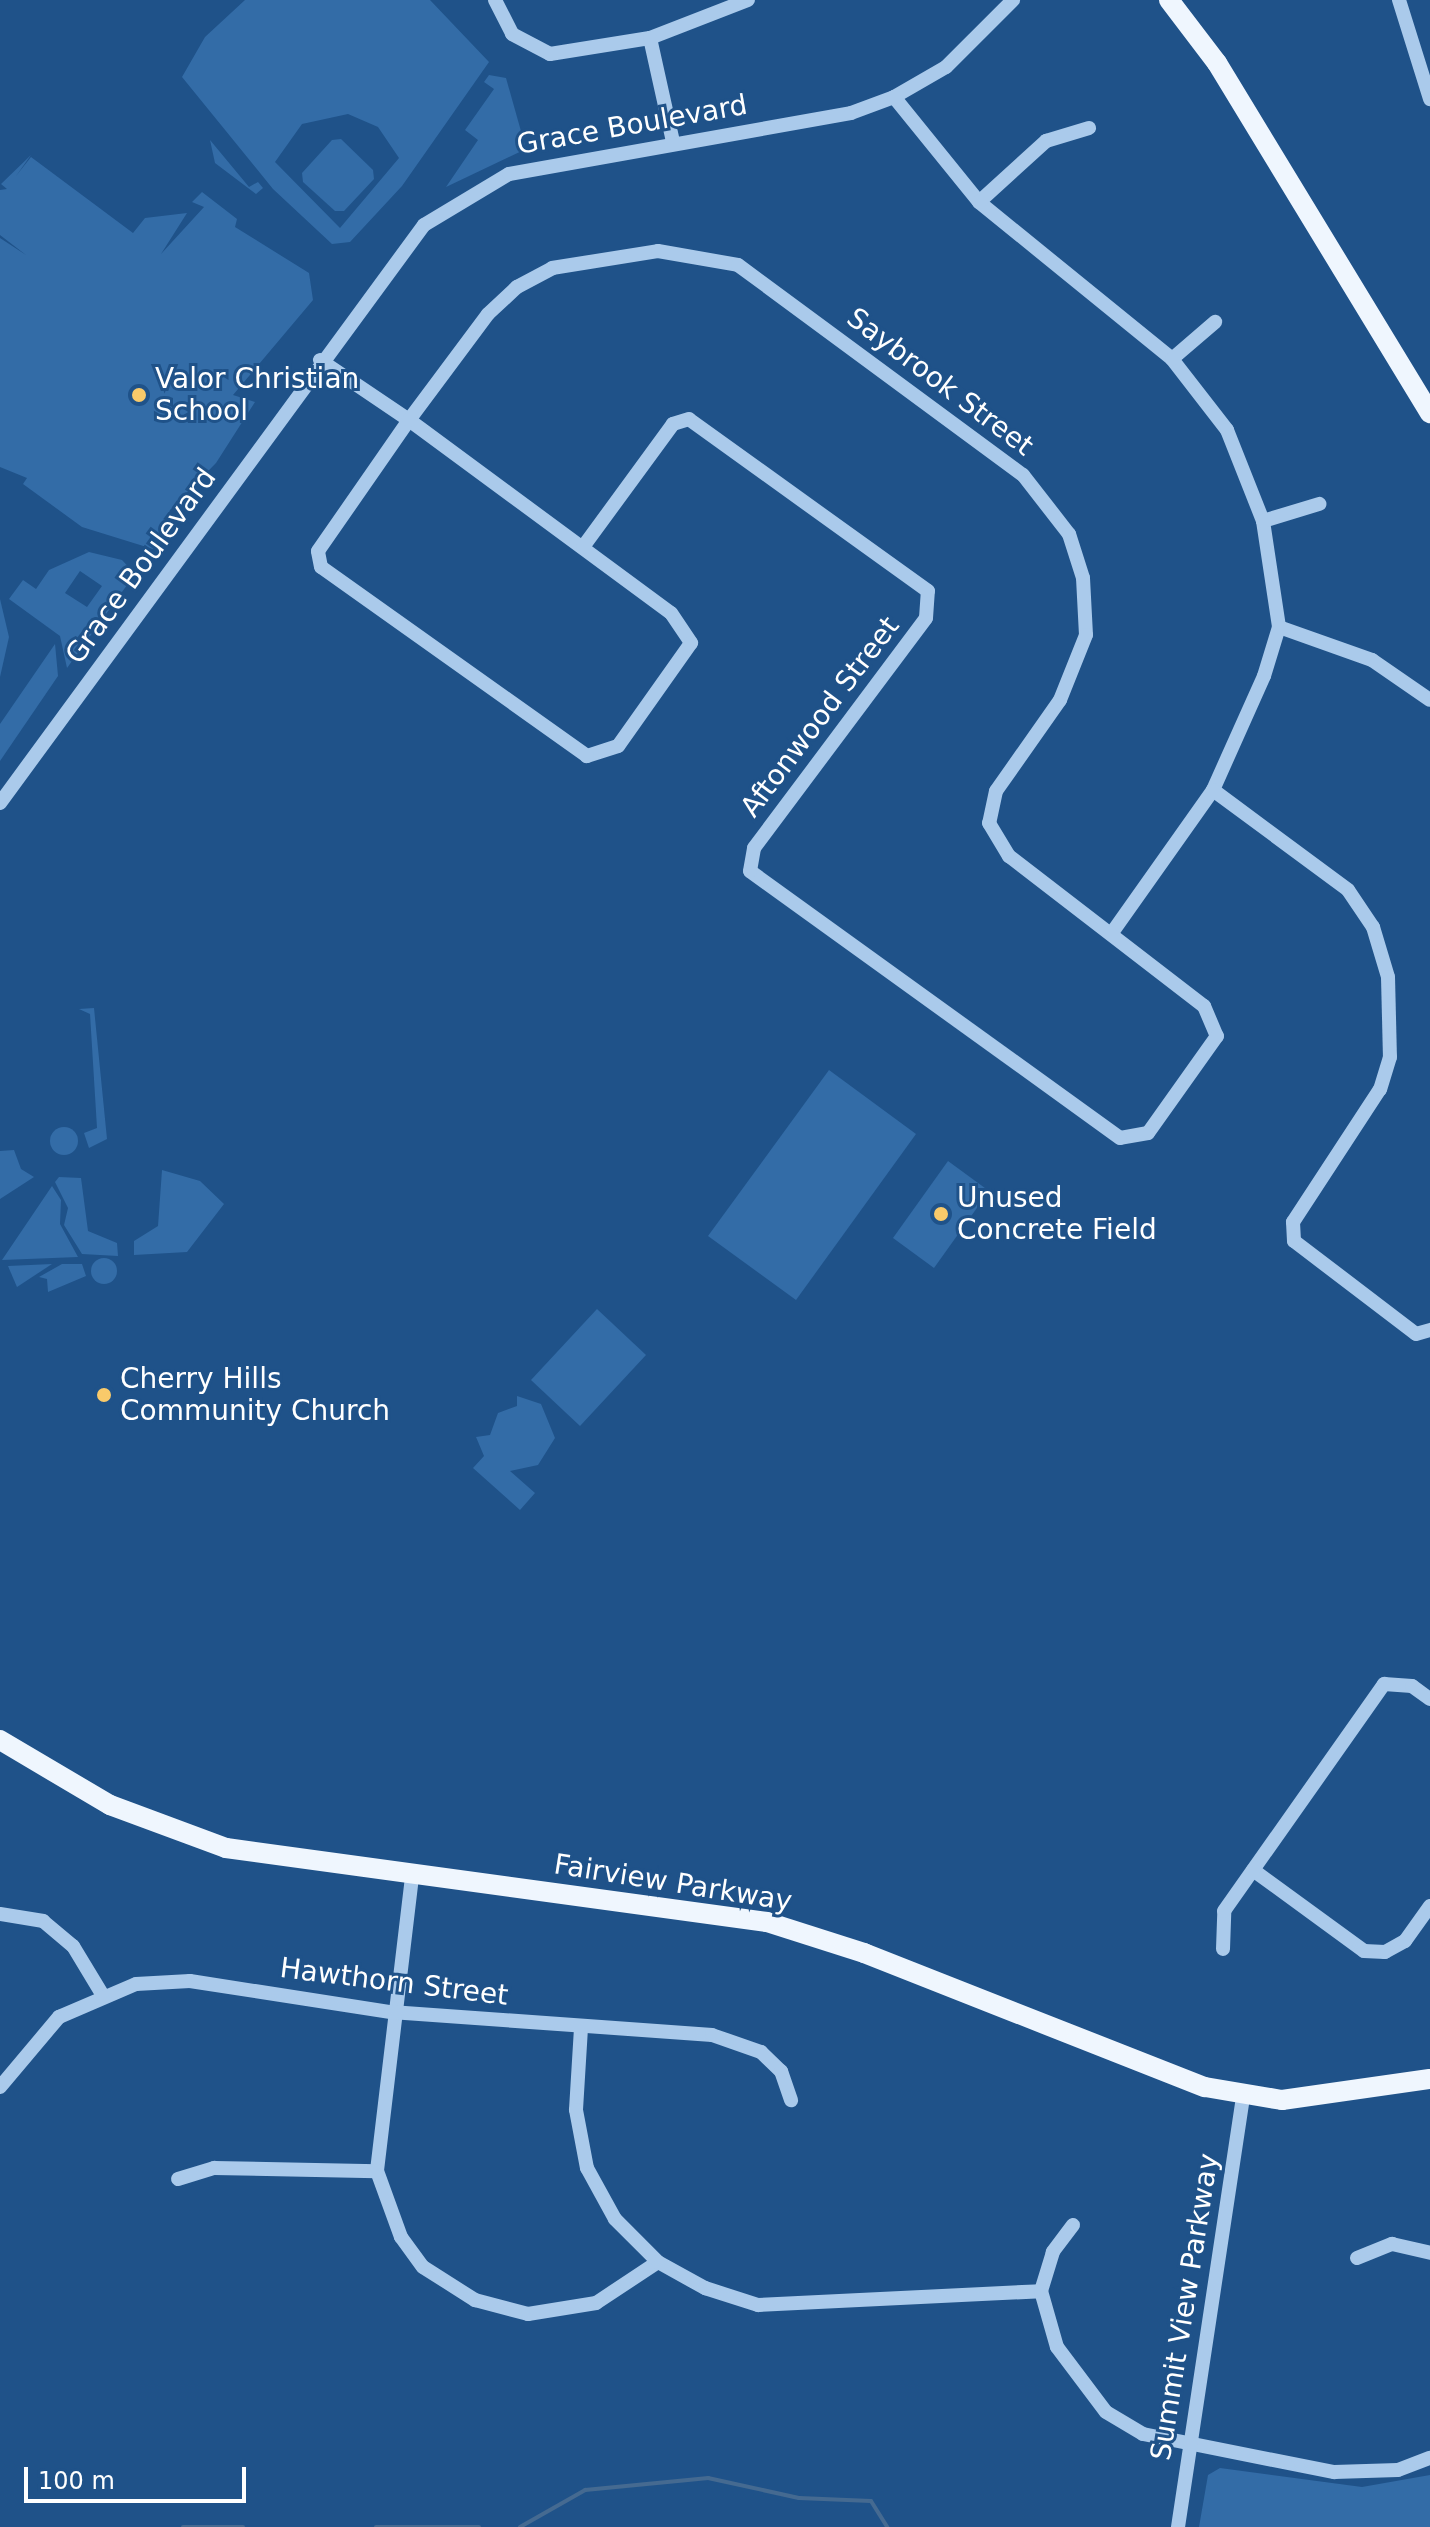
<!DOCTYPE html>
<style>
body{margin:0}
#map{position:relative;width:1430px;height:2527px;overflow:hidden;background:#1f5289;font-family:"DejaVu Sans",sans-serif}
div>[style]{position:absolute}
.green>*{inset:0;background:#336ca7}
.round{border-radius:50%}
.stream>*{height:4px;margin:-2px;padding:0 2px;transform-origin:2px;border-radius:2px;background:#456a91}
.minor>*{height:14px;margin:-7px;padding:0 7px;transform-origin:7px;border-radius:7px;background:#aacaeb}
.major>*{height:20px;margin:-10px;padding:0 10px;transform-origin:10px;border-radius:10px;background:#eff6fe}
.dots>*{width:22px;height:22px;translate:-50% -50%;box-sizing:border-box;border:4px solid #1f5289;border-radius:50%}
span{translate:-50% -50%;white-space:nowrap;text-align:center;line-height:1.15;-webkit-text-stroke:6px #1f5289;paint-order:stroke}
.street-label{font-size:28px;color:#fff}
.poi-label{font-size:28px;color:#fff}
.left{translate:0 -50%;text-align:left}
.scale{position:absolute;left:24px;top:2467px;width:222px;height:36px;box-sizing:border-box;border:4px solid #fff;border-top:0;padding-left:10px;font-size:24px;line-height:28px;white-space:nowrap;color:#fff;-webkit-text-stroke:6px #1f5289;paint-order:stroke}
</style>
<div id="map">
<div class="green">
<div style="clip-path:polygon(evenodd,245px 0,430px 0,489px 62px,402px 186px,350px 242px,332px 244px,273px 189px,182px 77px,205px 37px,245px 0,348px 114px,378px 127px,399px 158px,340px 228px,275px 162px,302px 124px,348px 114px)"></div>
<div style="clip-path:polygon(489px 75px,506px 78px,526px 149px,446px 187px,478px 140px,465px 130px,494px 89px,484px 82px)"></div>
<div style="clip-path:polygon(341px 139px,373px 170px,374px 179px,344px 211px,335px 211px,303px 182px,302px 173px,332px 140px)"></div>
<div style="clip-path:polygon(210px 140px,249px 187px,258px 182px,263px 188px,256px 194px,215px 163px)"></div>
<div style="clip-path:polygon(31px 155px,16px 176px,31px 157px,133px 233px,145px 218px,187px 213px,161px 254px,204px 207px,192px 202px,202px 192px,237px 219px,235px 227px,309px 273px,313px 300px,233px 395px,255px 402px,216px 463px,170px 510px,153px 549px,82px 527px,23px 484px,27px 478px,0 467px,0 238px,26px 255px,0 235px,0 190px,7px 189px,1px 184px)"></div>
<div style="clip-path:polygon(evenodd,89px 552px,122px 560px,135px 574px,67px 668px,60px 636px,9px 599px,23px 580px,36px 589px,49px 570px,89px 552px,80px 571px,102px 586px,87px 607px,65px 593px,80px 571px)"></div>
<div style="clip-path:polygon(0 599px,9px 637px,0 677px)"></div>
<div style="clip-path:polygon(55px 644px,58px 676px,0 761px,0 724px)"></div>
<div style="clip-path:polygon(94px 1008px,107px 1139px,89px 1148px,84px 1133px,97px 1128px,90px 1014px,79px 1009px)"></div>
<div style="clip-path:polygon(829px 1070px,916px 1134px,796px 1300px,708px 1236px)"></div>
<div class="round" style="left:50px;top:1127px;width:28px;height:28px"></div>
<div style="clip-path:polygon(14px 1150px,21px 1169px,34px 1177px,0 1199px,0 1151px)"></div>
<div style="clip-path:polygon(948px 1161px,989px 1191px,934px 1268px,893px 1238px)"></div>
<div style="clip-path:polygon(162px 1170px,200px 1181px,224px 1204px,187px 1252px,134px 1255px,134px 1241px,158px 1226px)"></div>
<div style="clip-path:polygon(59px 1177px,81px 1178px,88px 1231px,117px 1243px,118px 1256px,82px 1254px,64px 1225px,68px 1208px,55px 1182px)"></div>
<div style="clip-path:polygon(52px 1186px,61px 1200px,60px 1224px,78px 1257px,2px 1260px)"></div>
<div class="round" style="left:91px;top:1258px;width:26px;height:26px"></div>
<div style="clip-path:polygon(52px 1264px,17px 1287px,8px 1266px)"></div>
<div style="clip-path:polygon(62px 1264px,82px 1264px,86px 1276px,48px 1292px,47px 1279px,39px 1277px)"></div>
<div style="clip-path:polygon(597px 1309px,646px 1355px,580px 1426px,531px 1380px)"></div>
<div style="clip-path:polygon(517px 1396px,541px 1404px,555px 1438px,538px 1465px,510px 1471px,535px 1493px,520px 1510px,473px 1468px,484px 1456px,476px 1437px,490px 1435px,498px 1413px,517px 1406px)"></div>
<div style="clip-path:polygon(1220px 2468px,1362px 2487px,1430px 2475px,1430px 2527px,1199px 2527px,1208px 2475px)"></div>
</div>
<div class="stream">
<div style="left:183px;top:2527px;width:60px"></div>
<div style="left:376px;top:2527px;width:103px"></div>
<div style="left:520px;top:2527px;width:75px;rotate:-29.6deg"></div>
<div style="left:585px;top:2490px;width:124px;rotate:-5.6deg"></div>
<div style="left:708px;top:2478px;width:93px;rotate:12.4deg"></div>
<div style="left:799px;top:2498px;width:72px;rotate:2.4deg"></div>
<div style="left:871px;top:2501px;width:31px;rotate:58deg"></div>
</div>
<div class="minor">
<div style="left:495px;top:0;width:38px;rotate:63deg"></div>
<div style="left:512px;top:34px;width:43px;rotate:27.8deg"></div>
<div style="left:550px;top:54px;width:101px;rotate:-9.1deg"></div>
<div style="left:650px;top:38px;width:105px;rotate:-21.2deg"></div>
<div style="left:1399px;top:0;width:104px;rotate:72.6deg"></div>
<div style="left:650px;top:38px;width:107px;rotate:77.5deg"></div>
<div style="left:894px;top:97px;width:135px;rotate:51deg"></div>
<div style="left:979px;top:202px;width:249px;rotate:39.1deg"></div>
<div style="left:1172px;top:359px;width:90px;rotate:52.2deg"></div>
<div style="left:1227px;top:430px;width:98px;rotate:68.4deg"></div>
<div style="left:1263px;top:521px;width:107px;rotate:81.4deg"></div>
<div style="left:1279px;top:627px;width:51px;rotate:107deg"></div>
<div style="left:1264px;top:676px;width:125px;rotate:114.1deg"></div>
<div style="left:1213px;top:790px;width:173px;rotate:125.3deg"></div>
<div style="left:979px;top:202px;width:91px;rotate:-42.3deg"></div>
<div style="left:1046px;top:141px;width:45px;rotate:-16.8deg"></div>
<div style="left:1172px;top:359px;width:57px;rotate:-40.7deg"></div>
<div style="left:320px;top:360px;width:107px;rotate:34deg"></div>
<div style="left:409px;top:420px;width:325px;rotate:36.4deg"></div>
<div style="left:671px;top:613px;width:36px;rotate:56deg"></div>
<div style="left:691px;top:643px;width:126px;rotate:125.3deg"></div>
<div style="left:618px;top:746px;width:33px;rotate:162deg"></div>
<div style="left:587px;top:756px;width:326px;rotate:-144.6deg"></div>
<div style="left:321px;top:567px;width:16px;rotate:-101deg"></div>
<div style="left:318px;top:551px;width:160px;rotate:-55.2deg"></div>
<div style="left:409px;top:420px;width:132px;rotate:-53.3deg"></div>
<div style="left:488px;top:314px;width:40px;rotate:-43deg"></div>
<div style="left:517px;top:287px;width:40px;rotate:-28deg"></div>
<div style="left:552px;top:268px;width:107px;rotate:-9.1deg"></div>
<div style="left:658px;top:251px;width:81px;rotate:9.9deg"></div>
<div style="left:738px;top:265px;width:354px;rotate:36.4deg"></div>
<div style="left:1023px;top:475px;width:75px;rotate:52.1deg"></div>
<div style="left:1069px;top:534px;width:46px;rotate:72.3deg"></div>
<div style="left:1083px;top:578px;width:57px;rotate:87deg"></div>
<div style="left:1086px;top:635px;width:70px;rotate:111.8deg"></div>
<div style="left:1060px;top:700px;width:111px;rotate:125.1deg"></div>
<div style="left:996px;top:791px;width:33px;rotate:102deg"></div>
<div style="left:989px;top:823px;width:39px;rotate:59deg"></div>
<div style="left:1009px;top:856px;width:246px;rotate:37.6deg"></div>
<div style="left:1204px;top:1006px;width:33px;rotate:67deg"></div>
<div style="left:1217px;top:1036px;width:119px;rotate:125.4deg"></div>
<div style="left:1148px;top:1133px;width:28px;rotate:170deg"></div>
<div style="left:1120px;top:1138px;width:456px;rotate:-144.2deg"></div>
<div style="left:750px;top:871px;width:23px;rotate:-80deg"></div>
<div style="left:754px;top:848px;width:287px;rotate:-53.2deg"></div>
<div style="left:926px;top:618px;width:27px;rotate:-86deg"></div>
<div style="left:928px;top:591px;width:294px;rotate:-144.3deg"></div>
<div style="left:689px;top:419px;width:17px;rotate:163deg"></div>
<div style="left:673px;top:424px;width:152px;rotate:126.2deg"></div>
<div style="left:1263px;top:521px;width:59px;rotate:-16.9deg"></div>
<div style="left:1279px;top:627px;width:99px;rotate:19.5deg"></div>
<div style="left:1372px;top:660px;width:70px;rotate:34.6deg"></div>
<div style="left:1213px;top:790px;width:168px;rotate:36.5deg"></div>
<div style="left:1348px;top:890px;width:45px;rotate:56deg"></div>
<div style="left:1373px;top:927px;width:52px;rotate:73.3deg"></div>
<div style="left:1388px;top:977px;width:80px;rotate:88.6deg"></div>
<div style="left:1390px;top:1057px;width:34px;rotate:107deg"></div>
<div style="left:1380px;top:1089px;width:159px;rotate:123.2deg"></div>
<div style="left:1293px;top:1222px;width:19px;rotate:87deg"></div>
<div style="left:1294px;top:1241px;width:153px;rotate:37.3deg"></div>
<div style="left:1416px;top:1334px;width:15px;rotate:-16deg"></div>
<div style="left:0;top:803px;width:717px;rotate:-53.74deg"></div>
<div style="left:424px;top:225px;width:99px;rotate:-31deg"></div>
<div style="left:509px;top:174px;width:347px;rotate:-10.1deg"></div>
<div style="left:851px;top:113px;width:46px;rotate:-20.4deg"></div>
<div style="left:894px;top:97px;width:60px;rotate:-30deg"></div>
<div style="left:946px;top:67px;width:95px;rotate:-45deg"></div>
<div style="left:1253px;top:1870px;width:137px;rotate:36.1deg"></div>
<div style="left:1364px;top:1951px;width:21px;rotate:3deg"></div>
<div style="left:1385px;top:1952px;width:23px;rotate:-29deg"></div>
<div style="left:1405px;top:1941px;width:43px;rotate:-54.5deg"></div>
<div style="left:412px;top:1877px;width:296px;rotate:96.8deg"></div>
<div style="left:377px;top:2171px;width:70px;rotate:70deg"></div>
<div style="left:401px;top:2237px;width:37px;rotate:54deg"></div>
<div style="left:423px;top:2267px;width:62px;rotate:32.4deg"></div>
<div style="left:475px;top:2300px;width:55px;rotate:14.8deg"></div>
<div style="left:528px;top:2314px;width:69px;rotate:-9.2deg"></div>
<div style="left:596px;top:2303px;width:74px;rotate:-33.5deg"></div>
<div style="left:0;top:1914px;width:44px;rotate:9.2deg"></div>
<div style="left:43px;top:1921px;width:39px;rotate:40deg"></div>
<div style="left:73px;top:1946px;width:56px;rotate:58.9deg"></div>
<div style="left:1223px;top:1949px;width:38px;rotate:-88deg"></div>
<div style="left:1224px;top:1911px;width:278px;rotate:-54.8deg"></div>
<div style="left:1384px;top:1684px;width:28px;rotate:4deg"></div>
<div style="left:1412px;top:1686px;width:22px;rotate:36deg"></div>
<div style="left:581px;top:2028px;width:82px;rotate:93.5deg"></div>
<div style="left:576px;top:2110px;width:59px;rotate:79.3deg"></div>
<div style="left:587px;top:2168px;width:58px;rotate:61.2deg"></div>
<div style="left:615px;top:2219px;width:61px;rotate:45deg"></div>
<div style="left:658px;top:2262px;width:54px;rotate:29deg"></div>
<div style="left:705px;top:2288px;width:56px;rotate:17.8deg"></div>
<div style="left:758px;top:2305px;width:283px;rotate:-2.8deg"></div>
<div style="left:0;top:2087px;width:92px;rotate:-49.9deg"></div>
<div style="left:59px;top:2017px;width:84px;rotate:-23.2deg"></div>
<div style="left:136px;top:1984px;width:54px;rotate:-3.2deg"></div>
<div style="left:190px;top:1981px;width:203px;rotate:8.8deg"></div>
<div style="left:391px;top:2012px;width:322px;rotate:4.1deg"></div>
<div style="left:712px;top:2035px;width:52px;rotate:19.1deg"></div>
<div style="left:761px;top:2052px;width:28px;rotate:44deg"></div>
<div style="left:781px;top:2071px;width:31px;rotate:71deg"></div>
<div style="left:178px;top:2179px;width:38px;rotate:-17deg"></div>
<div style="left:214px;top:2168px;width:163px;rotate:1.1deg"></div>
<div style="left:1073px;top:2225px;width:34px;rotate:127deg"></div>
<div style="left:1053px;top:2252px;width:41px;rotate:107.1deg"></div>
<div style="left:1041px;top:2291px;width:58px;rotate:74.1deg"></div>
<div style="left:1057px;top:2347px;width:81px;rotate:53deg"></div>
<div style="left:1106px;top:2412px;width:43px;rotate:30.7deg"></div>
<div style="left:1143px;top:2434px;width:195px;rotate:11.3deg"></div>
<div style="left:1334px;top:2472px;width:64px;rotate:-1.8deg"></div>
<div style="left:1398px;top:2470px;width:34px;rotate:-21deg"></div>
<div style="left:1357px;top:2258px;width:38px;rotate:-22deg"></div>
<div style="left:1392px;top:2244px;width:39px;rotate:13deg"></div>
<div style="left:1178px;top:2527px;width:437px;rotate:-81.4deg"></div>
</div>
<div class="major">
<div style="left:1169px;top:0;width:79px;rotate:52.7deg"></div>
<div style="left:1217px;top:63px;width:410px;rotate:58.7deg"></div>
<div style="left:0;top:1740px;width:128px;rotate:30.6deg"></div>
<div style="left:110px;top:1805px;width:124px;rotate:20.3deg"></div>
<div style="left:226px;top:1848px;width:546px;rotate:7.79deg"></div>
<div style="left:767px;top:1922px;width:102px;rotate:17.7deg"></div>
<div style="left:864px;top:1953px;width:366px;rotate:21.5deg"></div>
<div style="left:1205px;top:2087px;width:78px;rotate:9.6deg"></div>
<div style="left:1282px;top:2100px;width:149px;rotate:-8.1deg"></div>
</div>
<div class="dots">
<div style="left:139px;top:395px;background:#f9ca6a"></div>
<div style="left:941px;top:1214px;background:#f9ca6a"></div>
<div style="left:104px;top:1395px;background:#f9ca6a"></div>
</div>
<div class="street-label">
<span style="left:632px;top:125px;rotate:-10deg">Grace Boulevard</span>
<span style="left:940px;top:382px;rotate:37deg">Saybrook Street</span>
<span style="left:141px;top:566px;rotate:-54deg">Grace Boulevard</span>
<span style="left:820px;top:717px;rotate:-53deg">Aftonwood Street</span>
<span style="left:673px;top:1883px;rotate:9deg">Fairview Parkway</span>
<span style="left:394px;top:1982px;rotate:7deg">Hawthorn Street</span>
<span style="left:1185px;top:2307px;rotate:-81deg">Summit View Parkway</span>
</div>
<div class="poi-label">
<span class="left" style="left:155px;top:395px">Valor Christian<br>School</span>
<span class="left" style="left:957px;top:1214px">Unused<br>Concrete Field</span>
<span class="left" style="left:120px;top:1395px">Cherry Hills<br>Community Church</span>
</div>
<div class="scale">100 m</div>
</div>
